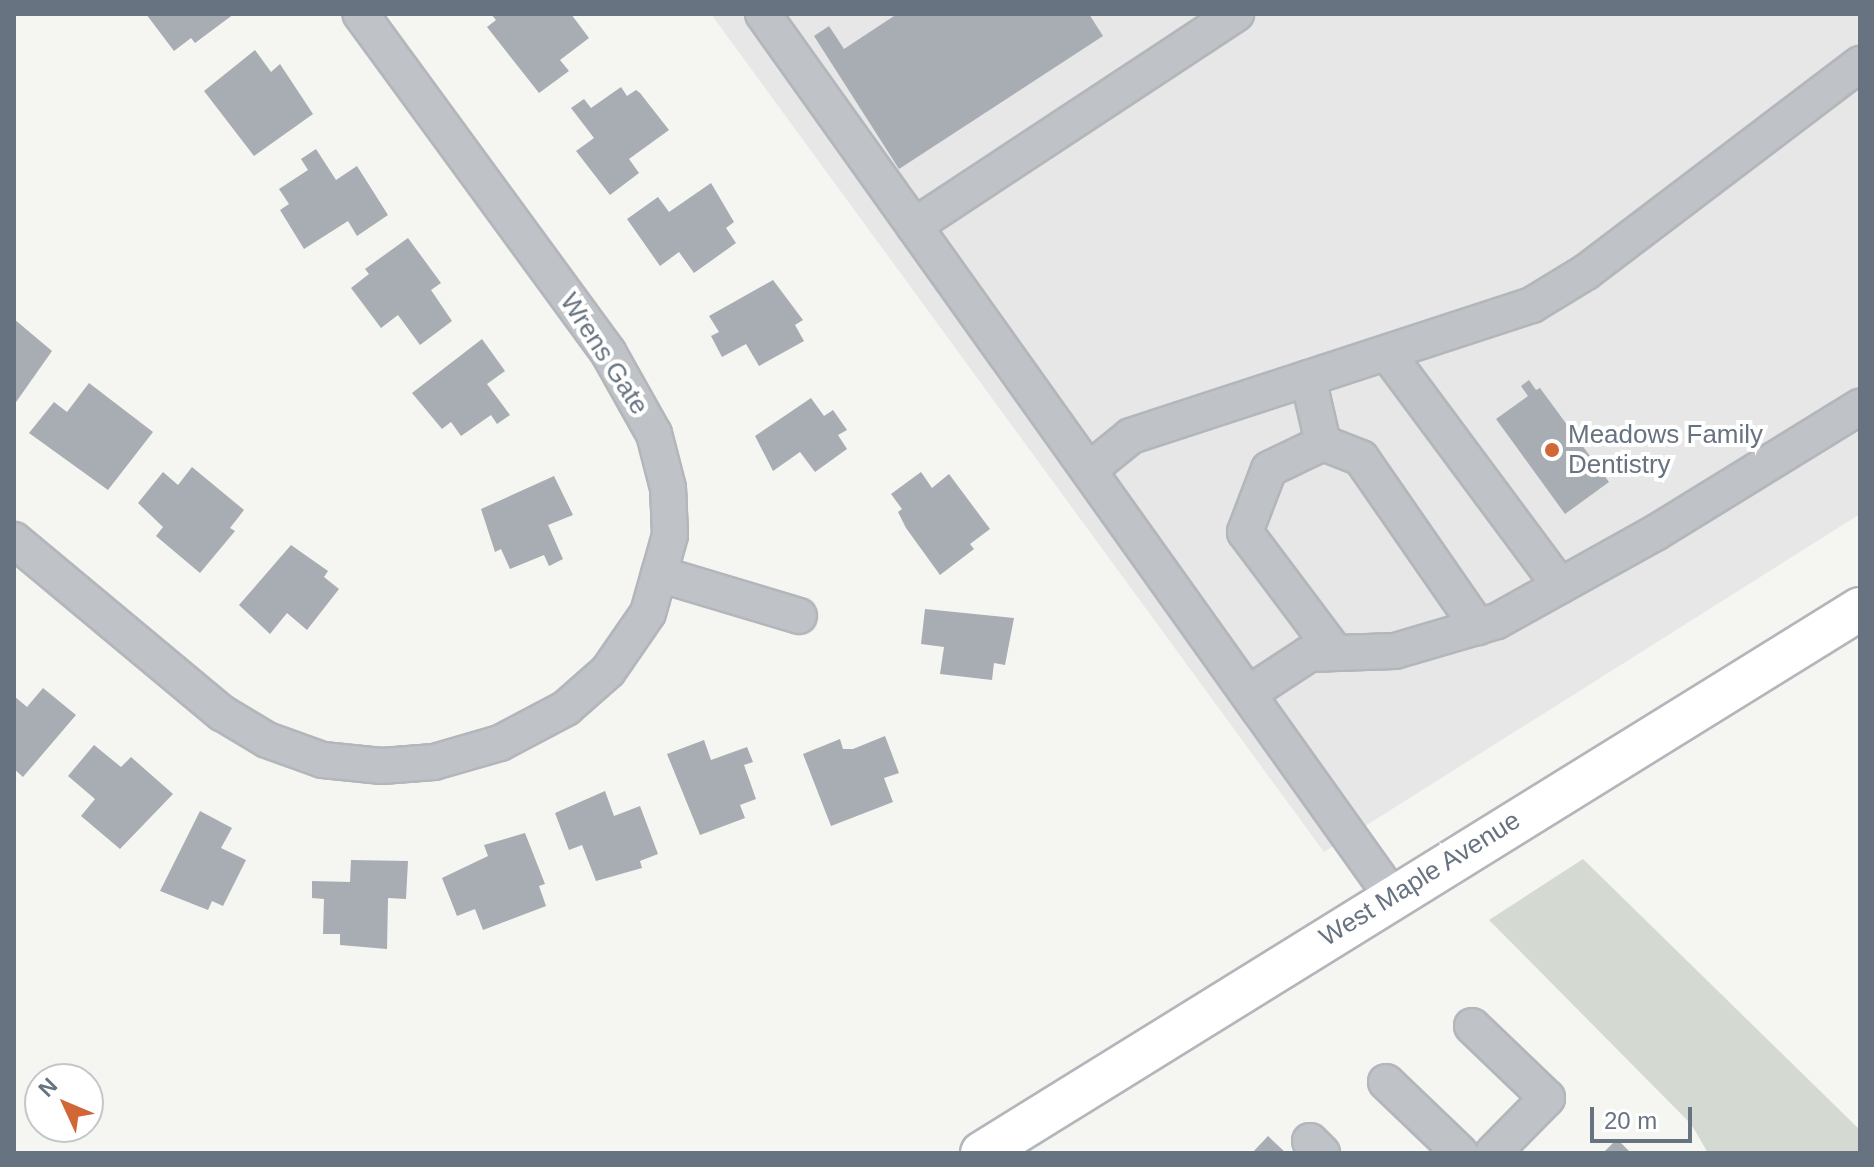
<!DOCTYPE html>
<style>
body{margin:0}
#map{position:relative;width:1874px;height:1167px;overflow:hidden;background:#f5f5f2;font-family:Helvetica,sans-serif}
div>[style]{position:absolute}
.built>*{inset:0;background:#e6e7e6}
.green>*{inset:0;background:#d4dad2}
.building>*{inset:0;background:#a7adb2}
.roads{filter:drop-shadow(2px 0 #b3b6ba) drop-shadow(-2px 0 #b3b6ba) drop-shadow(0 2px #b3b6ba) drop-shadow(0 -2px #b3b6ba)}
.minor>*{height:34px;margin:-17px;padding:0 17px;transform-origin:17px;border-radius:17px;background:#bfc2c6}
.major>*{height:42px;margin:-21px;padding:0 21px;transform-origin:21px;border-radius:21px;background:#fff}
.dots>*{width:22px;height:22px;translate:-50% -50%;box-sizing:border-box;border:4px solid #fff;border-radius:50%}
span{translate:-50% -50%;white-space:nowrap;text-align:center;line-height:1.15;-webkit-text-stroke:8px #fff;paint-order:stroke}
.street-label{font-size:26px;color:#677380}
.poi-label{font-size:26px;color:#677380}
.left{translate:0 -50%;text-align:left}
.frame{position:absolute;inset:0;border:16px solid #677380;pointer-events:none}
.north{position:absolute;left:24px;top:1063px;width:80px;height:80px;box-sizing:border-box;background:#fff;border:2px solid #c2c7cc;border-radius:50%;rotate:314deg;font-size:22px;font-weight:700;line-height:32px;text-align:center;color:#677380}
.north::after{content:'';display:block;margin:auto;width:28px;height:36px;background:#d16636;clip-path:polygon(50% 0,100% 100%,50% 72%,0 100%)}
.scale{position:absolute;left:1590px;top:1107px;width:102px;height:36px;box-sizing:border-box;border:4px solid #677380;border-top:0;padding-left:10px;font-size:24px;line-height:28px;white-space:nowrap;color:#677380;-webkit-text-stroke:6px #fff;paint-order:stroke}
</style>
<div id="map">
<div class="built">
<div style="clip-path:polygon(711px 14px,1860px 14px,1860px 514px,1324px 852px)"></div>
</div>
<div class="green">
<div style="clip-path:polygon(1583px 859px,1860px 1130px,1860px 1153px,1708px 1153px,1691px 1124px,1489px 920px)"></div>
</div>
<div class="building">
<div style="clip-path:polygon(146px 14px,234px 14px,195px 43px,191px 38px,174px 51px)"></div>
<div style="clip-path:polygon(491px 14px,571px 14px,589px 38px,560px 60px,569px 71px,539px 93px,487px 27px,496px 20px)"></div>
<div style="clip-path:polygon(897px 14px,1089px 14px,1103px 36px,899px 169px,814px 36px,829px 26px,844px 49px)"></div>
<div style="clip-path:polygon(255px 50px,271px 72px,280px 64px,313px 114px,254px 156px,204px 91px)"></div>
<div style="clip-path:polygon(621px 87px,627px 96px,636px 90px,640px 93px,669px 130px,629px 159px,639px 173px,610px 195px,576px 151px,594px 138px,571px 108px,584px 99px,591px 108px)"></div>
<div style="clip-path:polygon(316px 149px,336px 180px,357px 166px,388px 215px,357px 236px,348px 221px,304px 249px,280px 210px,289px 204px,279px 189px,308px 170px,301px 159px)"></div>
<div style="clip-path:polygon(711px 183px,734px 222px,726px 228px,736px 243px,694px 273px,679px 252px,660px 266px,627px 219px,658px 197px,669px 212px)"></div>
<div style="clip-path:polygon(408px 238px,441px 283px,431px 290px,452px 321px,420px 345px,398px 315px,381px 328px,351px 288px,369px 274px,365px 269px)"></div>
<div style="clip-path:polygon(773px 280px,803px 320px,795px 325px,804px 341px,759px 366px,746px 344px,722px 357px,711px 336px,719px 332px,709px 316px)"></div>
<div style="clip-path:polygon(14px 319px,52px 351px,14px 405px)"></div>
<div style="clip-path:polygon(482px 339px,505px 371px,487px 384px,510px 415px,497px 424px,491px 415px,461px 436px,451px 422px,442px 429px,412px 393px)"></div>
<div style="clip-path:polygon(1529px 380px,1536px 390px,1540px 388px,1609px 482px,1565px 514px,1496px 419px,1528px 396px,1521px 386px)"></div>
<div style="clip-path:polygon(89px 383px,153px 432px,108px 490px,29px 433px,54px 402px,67px 412px)"></div>
<div style="clip-path:polygon(811px 398px,824px 416px,833px 410px,847px 430px,838px 435px,847px 449px,815px 472px,800px 452px,773px 471px,755px 436px)"></div>
<div style="clip-path:polygon(192px 467px,244px 510px,230px 528px,235px 531px,200px 573px,156px 536px,163px 527px,138px 503px,163px 472px,178px 485px)"></div>
<div style="clip-path:polygon(921px 472px,932px 488px,949px 474px,990px 529px,970px 544px,974px 549px,940px 575px,906px 528px,898px 512px,902px 509px,891px 494px)"></div>
<div style="clip-path:polygon(554px 476px,573px 515px,548px 525px,563px 559px,549px 566px,544px 555px,510px 569px,501px 549px,495px 552px,481px 509px)"></div>
<div style="clip-path:polygon(291px 545px,328px 571px,324px 577px,339px 589px,307px 630px,287px 613px,270px 634px,239px 605px)"></div>
<div style="clip-path:polygon(925px 609px,1014px 618px,1005px 665px,994px 663px,992px 680px,940px 674px,944px 647px,921px 644px)"></div>
<div style="clip-path:polygon(43px 688px,76px 715px,23px 777px,14px 769px,14px 696px,27px 707px)"></div>
<div style="clip-path:polygon(885px 736px,899px 773px,884px 778px,893px 802px,831px 826px,803px 754px,840px 739px,843px 749px,853px 749px)"></div>
<div style="clip-path:polygon(704px 740px,711px 760px,747px 747px,753px 762px,744px 765px,756px 799px,740px 805px,745px 818px,700px 835px,667px 754px)"></div>
<div style="clip-path:polygon(94px 745px,121px 767px,131px 757px,173px 794px,120px 849px,81px 816px,95px 799px,68px 776px)"></div>
<div style="clip-path:polygon(605px 791px,614px 816px,640px 806px,658px 854px,640px 861px,642px 868px,596px 881px,582px 845px,569px 850px,555px 813px)"></div>
<div style="clip-path:polygon(200px 811px,232px 828px,221px 848px,246px 860px,223px 906px,212px 901px,208px 910px,160px 891px)"></div>
<div style="clip-path:polygon(525px 833px,545px 884px,539px 886px,546px 906px,483px 930px,475px 909px,457px 916px,442px 878px,488px 856px,484px 845px)"></div>
<div style="clip-path:polygon(351px 860px,408px 861px,406px 899px,388px 898px,387px 949px,340px 945px,340px 934px,323px 934px,324px 899px,312px 898px,312px 881px,350px 882px)"></div>
<div style="clip-path:polygon(1268px 1136px,1286px 1153px,1252px 1153px)"></div>
<div style="clip-path:polygon(1617px 1139px,1631px 1153px,1603px 1153px)"></div>
</div>
<div class="roads">
<div class="minor">
<div style="left:763px;top:14px;width:1083px;rotate:54.51deg"></div>
<div style="left:914px;top:226px;width:386px;rotate:-33.4deg"></div>
<div style="left:1387px;top:353px;width:290px;rotate:53.4deg"></div>
<div style="left:1308px;top:378px;width:67px;rotate:77deg"></div>
<div style="left:1089px;top:470px;width:54px;rotate:-39deg"></div>
<div style="left:1131px;top:436px;width:422px;rotate:-18.1deg"></div>
<div style="left:1532px;top:305px;width:63px;rotate:-31.4deg"></div>
<div style="left:1586px;top:272px;width:344px;rotate:-37.2deg"></div>
<div style="left:14px;top:540px;width:271px;rotate:39.8deg"></div>
<div style="left:222px;top:713px;width:52px;rotate:31deg"></div>
<div style="left:267px;top:740px;width:59px;rotate:19.7deg"></div>
<div style="left:323px;top:760px;width:59px;rotate:5.8deg"></div>
<div style="left:382px;top:766px;width:52px;rotate:-4.4deg"></div>
<div style="left:434px;top:762px;width:69px;rotate:-16.1deg"></div>
<div style="left:500px;top:743px;width:75px;rotate:-27.9deg"></div>
<div style="left:566px;top:708px;width:56px;rotate:-41.4deg"></div>
<div style="left:608px;top:671px;width:70px;rotate:-55.4deg"></div>
<div style="left:648px;top:613px;width:81px;rotate:-74.2deg"></div>
<div style="left:670px;top:535px;width:47px;rotate:-92.4deg"></div>
<div style="left:668px;top:488px;width:56px;rotate:-104.5deg"></div>
<div style="left:654px;top:434px;width:94px;rotate:-119.3deg"></div>
<div style="left:608px;top:352px;width:419px;rotate:-126.2deg"></div>
<div style="left:659px;top:574px;width:146px;rotate:16.7deg"></div>
<div style="left:1335px;top:652px;width:150px;rotate:-126.9deg"></div>
<div style="left:1245px;top:532px;width:67px;rotate:-69.1deg"></div>
<div style="left:1269px;top:469px;width:60px;rotate:-25.7deg"></div>
<div style="left:1323px;top:443px;width:41px;rotate:21.5deg"></div>
<div style="left:1361px;top:458px;width:206px;rotate:55.3deg"></div>
<div style="left:1248px;top:694px;width:73px;rotate:-33.3deg"></div>
<div style="left:1309px;top:654px;width:86px;rotate:-2deg"></div>
<div style="left:1395px;top:651px;width:106px;rotate:-16.4deg"></div>
<div style="left:1497px;top:621px;width:181px;rotate:-29.1deg"></div>
<div style="left:1655px;top:533px;width:241px;rotate:-31.6deg"></div>
<div style="left:1472px;top:1026px;width:104px;rotate:43.8deg"></div>
<div style="left:1547px;top:1098px;width:77px;rotate:134.5deg"></div>
<div style="left:1386px;top:1082px;width:103px;rotate:43.8deg"></div>
<div style="left:1310px;top:1141px;width:17px;rotate:45deg"></div>
</div>
<div class="major">
<div style="left:982px;top:1153px;width:1033px;rotate:-31.78deg"></div>
</div>
</div>
<div class="dots">
<div style="left:1552px;top:450px;background:#d16636"></div>
</div>
<div class="street-label">
<span style="left:604px;top:354px;rotate:57deg">Wrens Gate</span>
<span style="left:1420px;top:879px;rotate:-32deg">West Maple Avenue</span>
</div>
<div class="poi-label">
<span class="left" style="left:1568px;top:450px">Meadows Family<br>Dentistry</span>
</div>
<div class="frame"></div>
<div class="north">N</div>
<div class="scale">20 m</div>
</div>
